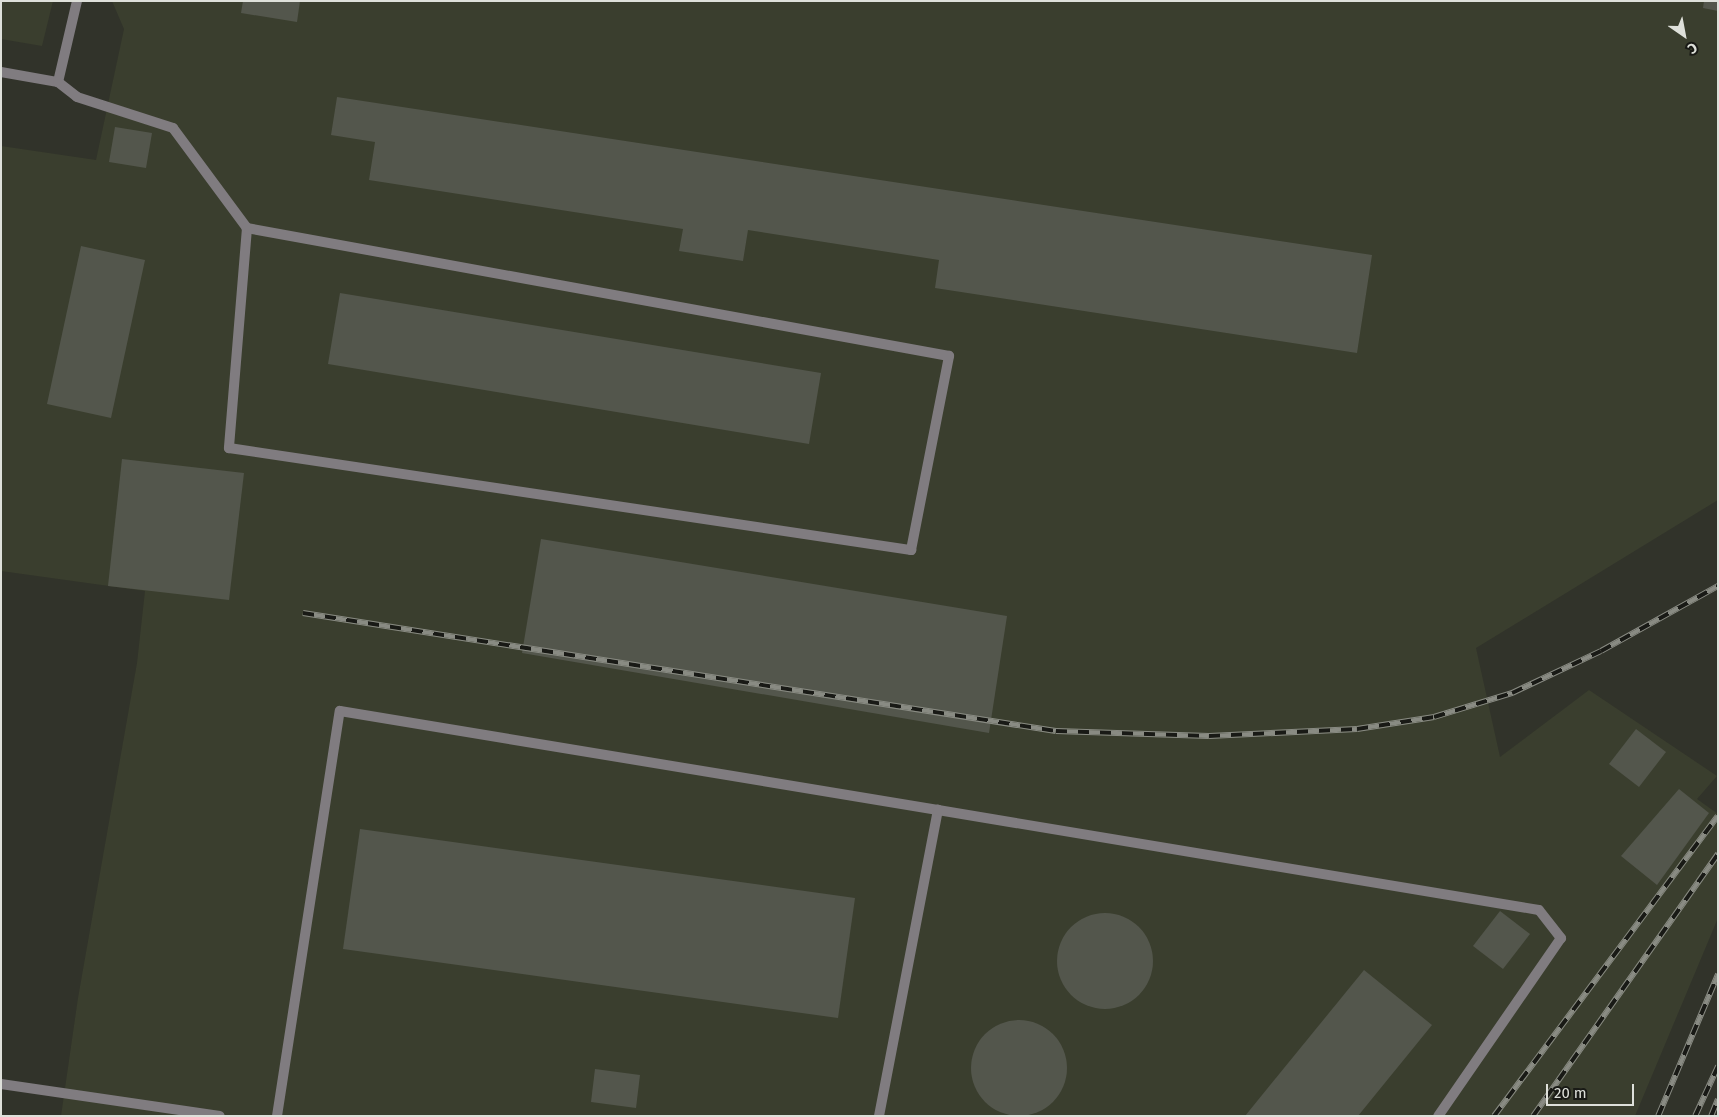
<!DOCTYPE html>
<meta charset="utf-8">
<style>
body{margin:0}
#map{position:relative;width:1719px;height:1117px;overflow:hidden;background:#31332a;font-family:"Fira Sans",sans-serif}
div>[style]{position:absolute}
.built>*{inset:0;background:#3a3e2e}
.building>*{inset:0;background:#53564c}
.round{border-radius:50%}
.service>*{height:10px;margin:-5px;padding:0 5px;transform-origin:5px;border-radius:5px;background:#807c80}
.rail>*{height:5.5px;margin-top:-2.75px;transform-origin:0;background:repeating-linear-gradient(90deg,#191a16 0 11px,#898b83 0 22px);box-sizing:border-box;border-block:1px solid #898b83}
span{translate:-50% -50%;white-space:nowrap;text-align:center;line-height:1.15;-webkit-text-stroke:5px #191a16;paint-order:stroke}
.frame{position:absolute;inset:0;border:2px solid #dee0da;pointer-events:none}
.north{position:absolute;left:1659px;top:10px;width:50px;height:50px;-webkit-text-stroke:4px #191a16;paint-order:stroke;rotate:147deg;font-size:14px;font-weight:700;line-height:20px;text-align:center;color:#dee0da}
.north::after{content:'';display:block;margin:auto;width:18px;height:22px;background:#dee0da;clip-path:polygon(50% 0,100% 100%,50% 72%,0 100%)}
.scale{position:absolute;left:1546px;top:1084px;width:88px;height:22px;box-sizing:border-box;border:2px solid #dee0da;border-top:0;padding-left:6px;font-size:15px;line-height:18px;white-space:nowrap;color:#dee0da;-webkit-text-stroke:4px #191a16;paint-order:stroke}
</style>
<div id="map">
<div class="built">
<div style="clip-path:polygon(1px 1px,53px 1px,42px 46px,1px 39px)"></div>
<div style="clip-path:polygon(112px 1px,1718px 1px,1718px 500px,1476px 648px,1500px 757px,1589px 690px,1717px 776px,1697px 799px,1718px 814px,1718px 918px,1635px 1116px,61px 1116px,78px 998px,137px 663px,145px 591px,1px 571px,1px 146px,96px 160px,124px 29px)"></div>
</div>
<div class="building">
<div style="clip-path:polygon(243px 1px,300px 1px,297px 22px,241px 13px)"></div>
<div style="clip-path:polygon(1704px 1px,1718px 1px,1718px 11px,1703px 8px)"></div>
<div style="clip-path:polygon(337px 97px,1372px 255px,1357px 353px,935px 288px,939px 260px,748px 230px,743px 261px,679px 251px,683px 229px,369px 180px,375px 142px,331px 135px)"></div>
<div style="clip-path:polygon(115px 127px,152px 133px,146px 168px,109px 162px)"></div>
<div style="clip-path:polygon(81px 246px,145px 260px,111px 418px,47px 404px)"></div>
<div style="clip-path:polygon(340px 293px,821px 373px,809px 444px,328px 364px)"></div>
<div style="clip-path:polygon(122px 459px,244px 473px,229px 600px,108px 586px)"></div>
<div style="clip-path:polygon(541px 539px,1007px 616px,989px 733px,522px 653px)"></div>
<div style="clip-path:polygon(1636px 729px,1666px 752px,1639px 787px,1609px 764px)"></div>
<div style="clip-path:polygon(1679px 789px,1709px 813px,1657px 885px,1621px 856px)"></div>
<div style="clip-path:polygon(360px 829px,855px 898px,838px 1018px,343px 949px)"></div>
<div style="clip-path:polygon(1500px 911px,1530px 934px,1503px 969px,1473px 946px)"></div>
<div class="round" style="left:1057px;top:913px;width:96px;height:96px"></div>
<div style="clip-path:polygon(1364px 970px,1432px 1025px,1358px 1116px,1245px 1116px)"></div>
<div class="round" style="left:971px;top:1020px;width:96px;height:96px"></div>
<div style="clip-path:polygon(595px 1069px,640px 1075px,636px 1108px,591px 1102px)"></div>
</div>
<div class="service">
<div style="left:1px;top:72px;width:58px;rotate:10deg"></div>
<div style="left:58px;top:82px;width:83px;rotate:-76.8deg"></div>
<div style="left:58px;top:82px;width:24px;rotate:38deg"></div>
<div style="left:77px;top:97px;width:101px;rotate:17.9deg"></div>
<div style="left:173px;top:128px;width:124px;rotate:53.5deg"></div>
<div style="left:247px;top:228px;width:221px;rotate:94.7deg"></div>
<div style="left:229px;top:448px;width:690px;rotate:8.51deg"></div>
<div style="left:911px;top:550px;width:198px;rotate:-78.9deg"></div>
<div style="left:949px;top:356px;width:714px;rotate:-169.67deg"></div>
<div style="left:1px;top:1084px;width:221px;rotate:8.3deg"></div>
<div style="left:277px;top:1116px;width:410px;rotate:-81.2deg"></div>
<div style="left:340px;top:711px;width:606px;rotate:9.4deg"></div>
<div style="left:879px;top:1116px;width:312px;rotate:-79.1deg"></div>
<div style="left:938px;top:810px;width:609px;rotate:9.45deg"></div>
<div style="left:1539px;top:910px;width:36px;rotate:52deg"></div>
<div style="left:1561px;top:938px;width:216px;rotate:124.6deg"></div>
</div>
<div class="rail">
<div style="left:303px;top:613px;width:762px;rotate:8.91deg"></div>
<div style="left:1056px;top:731px;width:153px;rotate:1.9deg"></div>
<div style="left:1209px;top:736px;width:148px;rotate:-2.7deg"></div>
<div style="left:1357px;top:729px;width:78px;rotate:-8.9deg"></div>
<div style="left:1434px;top:717px;width:82px;rotate:-17.1deg"></div>
<div style="left:1512px;top:693px;width:98px;rotate:-25.3deg"></div>
<div style="left:1601px;top:651px;width:134px;rotate:-29.1deg"></div>
<div style="left:1494px;top:1116px;width:374px;rotate:-53.3deg"></div>
<div style="left:1533px;top:1116px;width:321px;rotate:-54.8deg"></div>
<div style="left:1658px;top:1116px;width:154px;rotate:-67.1deg"></div>
<div style="left:1695px;top:1116px;width:55px;rotate:-65.3deg"></div>
<div style="left:1711px;top:1116px;width:18px;rotate:-68deg"></div>
</div>
<div class="frame"></div>
<div class="north">С</div>
<div class="scale">20 m</div>
</div>
